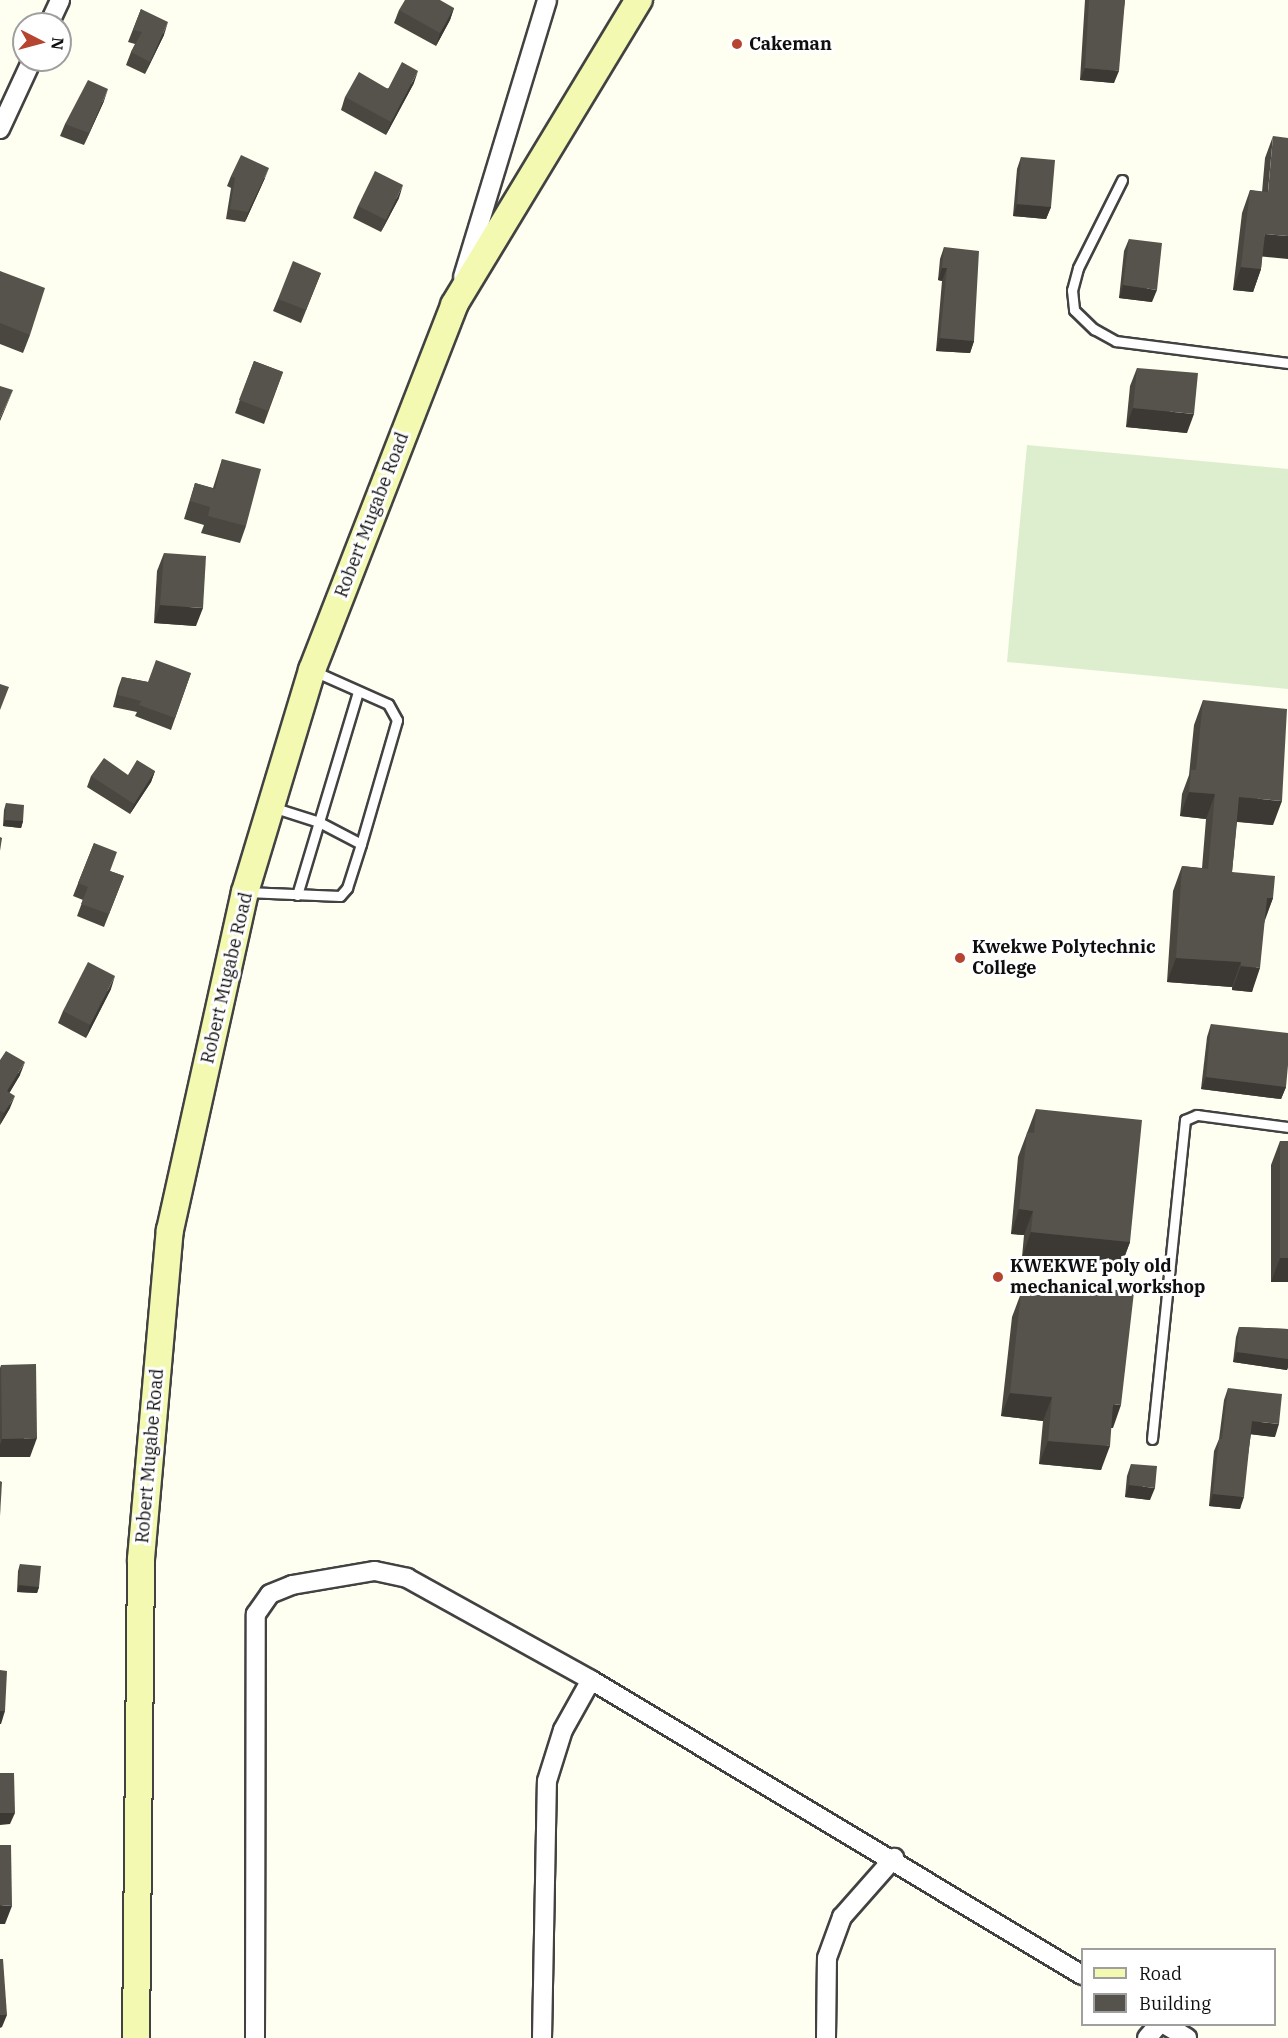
<!DOCTYPE html>
<style>
body{margin:0}
#map{position:relative;width:1288px;height:2038px;overflow:hidden;background:#fefef1;font-family:"IBM Plex Serif",serif}
div>[style]{position:absolute}
.pitch>*{inset:0;background:#ddeece}
.roads{filter:drop-shadow(2px 0 #424242) drop-shadow(-2px 0 #424242) drop-shadow(0 2px #424242) drop-shadow(0 -2px #424242)}
.lane>*{height:9px;margin:-4.5px;padding:0 4.5px;transform-origin:4.5px;border-radius:4.5px;background:#fff}
.street>*{height:18px;margin:-9px;padding:0 9px;transform-origin:9px;border-radius:9px;background:#fff}
.secondary>*{height:26px;margin:-13px;padding:0 13px;transform-origin:13px;border-radius:13px;background:#f3f9b1}
.wall>*{inset:0;background:#4a4741}
.shaded-wall>*{inset:0;background:#3c3935}
.building>*{inset:0;background:#56524c}
.dots>*{width:16px;height:16px;translate:-50% -50%;box-sizing:border-box;border:3px solid #fff;border-radius:50%}
span{translate:-50% -50%;white-space:nowrap;text-align:center;line-height:1.15;-webkit-text-stroke:6px #fff;paint-order:stroke}
.poi-label{font-size:18px;color:#0f0f0f;font-weight:700}
.left{translate:0 -50%;text-align:left}
.street-label{font-size:18px;color:#0f0f0f}
.legend{position:absolute;left:1081px;top:1948px;width:195px;height:78px;box-sizing:border-box;background:#fff;border:2px solid #9f9f9f;margin:0;padding:8px 10px;list-style:none;font-size:18px;color:#0f0f0f}
.legend li{display:flex;align-items:center;gap:12px;height:30px}
.legend b{width:30px;border:2px solid #9f9f9f}
.north{position:absolute;left:12px;top:12px;width:60px;height:60px;box-sizing:border-box;background:#fff;border:2px solid #9f9f9f;border-radius:50%;rotate:96deg;font-size:16px;font-weight:700;line-height:24px;text-align:center;color:#0f0f0f}
.north::after{content:'';display:block;margin:auto;width:21px;height:27px;background:#b54430;clip-path:polygon(50% 0,100% 100%,50% 72%,0 100%)}
</style>
<div id="map">
<div class="pitch">
<div style="clip-path:polygon(1027px 445px,1288px 469px,1288px 689px,1007px 662px)"></div>
</div>
<div class="roads">
<div class="lane">
<div style="left:1122px;top:180px;width:98px;rotate:116.6deg"></div>
<div style="left:1078px;top:268px;width:23px;rotate:105deg"></div>
<div style="left:1072px;top:290px;width:20px;rotate:84deg"></div>
<div style="left:1074px;top:310px;width:28px;rotate:44deg"></div>
<div style="left:1094px;top:329px;width:25px;rotate:29deg"></div>
<div style="left:1116px;top:341px;width:173px;rotate:7.3deg"></div>
<div style="left:272px;top:807px;width:49px;rotate:17.7deg"></div>
<div style="left:319px;top:822px;width:47px;rotate:27.6deg"></div>
<div style="left:246px;top:892px;width:94px;rotate:2.4deg"></div>
<div style="left:340px;top:896px;width:11px;rotate:-49deg"></div>
<div style="left:347px;top:888px;width:46px;rotate:-72.3deg"></div>
<div style="left:361px;top:844px;width:129px;rotate:-73.8deg"></div>
<div style="left:397px;top:720px;width:18px;rotate:-119deg"></div>
<div style="left:388px;top:704px;width:81px;rotate:-156deg"></div>
<div style="left:297px;top:895px;width:212px;rotate:-73.3deg"></div>
<div style="left:1152px;top:1439px;width:321px;rotate:-84.1deg"></div>
<div style="left:1185px;top:1120px;width:13px;rotate:-23deg"></div>
<div style="left:1197px;top:1115px;width:92px;rotate:7.5deg"></div>
</div>
<div class="street">
<div style="left:49px;top:24px;width:26px;rotate:-65deg"></div>
<div style="left:0;top:129px;width:76px;rotate:-65.1deg"></div>
<div style="left:463px;top:277px;width:289px;rotate:-73.1deg"></div>
<div style="left:1164px;top:2024px;width:27px;rotate:31deg"></div>
<div style="left:255px;top:2038px;width:424px;rotate:-89.9deg"></div>
<div style="left:256px;top:1614px;width:24px;rotate:-55deg"></div>
<div style="left:270px;top:1594px;width:24px;rotate:-22deg"></div>
<div style="left:292px;top:1585px;width:84px;rotate:-9.6deg"></div>
<div style="left:375px;top:1571px;width:33px;rotate:12deg"></div>
<div style="left:407px;top:1578px;width:210px;rotate:29deg"></div>
<div style="left:591px;top:1680px;width:573px;rotate:31deg"></div>
<div style="left:542px;top:2038px;width:257px;rotate:-88.9deg"></div>
<div style="left:547px;top:1781px;width:53px;rotate:-72.6deg"></div>
<div style="left:563px;top:1730px;width:57px;rotate:-60.8deg"></div>
<div style="left:826px;top:2038px;width:80px;rotate:-89.3deg"></div>
<div style="left:827px;top:1958px;width:44px;rotate:-69.9deg"></div>
<div style="left:842px;top:1917px;width:79px;rotate:-48.6deg"></div>
<div style="left:1147px;top:2038px;width:18px;rotate:-49deg"></div>
</div>
<div class="secondary">
<div style="left:136px;top:2038px;width:479px;rotate:-89.4deg"></div>
<div style="left:141px;top:1559px;width:330px;rotate:-85deg"></div>
<div style="left:170px;top:1230px;width:346px;rotate:-77.5deg"></div>
<div style="left:245px;top:892px;width:232px;rotate:-73.2deg"></div>
<div style="left:312px;top:670px;width:392px;rotate:-68.7deg"></div>
<div style="left:454px;top:305px;width:357px;rotate:-58.8deg"></div>
</div>
</div>
<div class="wall">
<div style="clip-path:polygon(1085px 0,1125px 0,1114px 83px,1080px 80px)"></div>
<div style="clip-path:polygon(454px 8px,450px 20px,436px 46px,394px 23px,399px 10px)"></div>
<div style="clip-path:polygon(141px 9px,164px 35px,145px 74px,126px 65px,131px 52px,135px 44px,128px 42px)"></div>
<div style="clip-path:polygon(414px 83px,386px 135px,341px 110px,345px 97px)"></div>
<div style="clip-path:polygon(104px 101px,84px 145px,60px 136px,65px 124px)"></div>
<div style="clip-path:polygon(1273px 136px,1261px 269px,1253px 292px,1233px 290px,1242px 213px,1250px 190px,1262px 192px,1265px 158px)"></div>
<div style="clip-path:polygon(1021px 157px,1051px 207px,1046px 219px,1013px 216px,1017px 169px)"></div>
<div style="clip-path:polygon(231px 176px,265px 178px,245px 222px,226px 219px,231px 188px,227px 186px)"></div>
<div style="clip-path:polygon(399px 198px,381px 232px,353px 218px,358px 206px)"></div>
<div style="clip-path:polygon(1129px 239px,1152px 302px,1119px 298px,1124px 251px)"></div>
<div style="clip-path:polygon(944px 247px,974px 341px,970px 353px,936px 351px,942px 281px,938px 280px,940px 259px)"></div>
<div style="clip-path:polygon(0 271px,30px 335px,23px 353px,0 344px)"></div>
<div style="clip-path:polygon(321px 273px,301px 323px,273px 311px,278px 299px)"></div>
<div style="clip-path:polygon(254px 361px,283px 372px,264px 424px,235px 413px)"></div>
<div style="clip-path:polygon(1137px 368px,1187px 433px,1126px 427px,1130px 386px)"></div>
<div style="clip-path:polygon(222px 459px,246px 526px,240px 543px,201px 533px,204px 525px,184px 519px,195px 483px,213px 488px)"></div>
<div style="clip-path:polygon(164px 553px,196px 626px,154px 623px,157px 571px)"></div>
<div style="clip-path:polygon(191px 673px,171px 730px,135px 716px,137px 712px,113px 707px,118px 688px,122px 677px,148px 682px)"></div>
<div style="clip-path:polygon(1203px 700px,1273px 825px,1237px 822px,1232px 872px,1273px 898px,1265px 918px,1252px 992px,1232px 990px,1232px 987px,1167px 982px,1173px 891px,1182px 866px,1202px 868px,1206px 819px,1180px 816px,1182px 794px,1189px 775px,1194px 725px)"></div>
<div style="clip-path:polygon(155px 771px,151px 782px,130px 814px,87px 787px,91px 776px,128px 775px)"></div>
<div style="clip-path:polygon(6px 803px,23px 821px,21px 828px,3px 826px,4px 810px)"></div>
<div style="clip-path:polygon(94px 843px,110px 871px,124px 876px,104px 927px,77px 916px,83px 900px,73px 896px)"></div>
<div style="clip-path:polygon(111px 989px,86px 1038px,58px 1023px,63px 1011px)"></div>
<div style="clip-path:polygon(1211px 1024px,1286px 1087px,1281px 1099px,1201px 1089px,1207px 1037px)"></div>
<div style="clip-path:polygon(0 1060px,20px 1075px,9px 1093px,10px 1108px,0 1125px)"></div>
<div style="clip-path:polygon(1036px 1109px,1130px 1242px,1121px 1266px,1022px 1257px,1024px 1235px,1011px 1234px,1018px 1157px)"></div>
<div style="clip-path:polygon(1280px 1141px,1288px 1282px,1271px 1282px,1271px 1165px)"></div>
<div style="clip-path:polygon(1048px 1282px,1113px 1428px,1111px 1428px,1101px 1470px,1039px 1464px,1043px 1421px,1001px 1416px,1012px 1317px,1021px 1293px,1044px 1296px)"></div>
<div style="clip-path:polygon(1239px 1327px,1288px 1329px,1288px 1367px,1287px 1370px,1233px 1362px,1236px 1337px)"></div>
<div style="clip-path:polygon(1px 1365px,30px 1457px,0 1457px,0 1368px)"></div>
<div style="clip-path:polygon(1228px 1388px,1275px 1437px,1251px 1434px,1240px 1509px,1209px 1506px,1214px 1451px,1219px 1439px,1224px 1400px)"></div>
<div style="clip-path:polygon(1131px 1464px,1150px 1500px,1125px 1497px,1127px 1476px)"></div>
<div style="clip-path:polygon(20px 1564px,39px 1587px,37px 1593px,17px 1592px,18px 1571px)"></div>
</div>
<div class="shaded-wall">
<div style="clip-path:polygon(454px 8px,450px 20px,436px 46px,440px 33px)"></div>
<div style="clip-path:polygon(168px 22px,164px 35px,145px 74px,150px 62px)"></div>
<div style="clip-path:polygon(1085px 68px,1119px 71px,1114px 83px,1080px 80px)"></div>
<div style="clip-path:polygon(418px 71px,414px 83px,386px 135px,391px 122px)"></div>
<div style="clip-path:polygon(108px 89px,104px 101px,84px 145px,89px 133px)"></div>
<div style="clip-path:polygon(269px 168px,265px 178px,245px 222px,248px 212px)"></div>
<div style="clip-path:polygon(403px 185px,399px 198px,381px 232px,386px 220px)"></div>
<div style="clip-path:polygon(1017px 204px,1051px 207px,1046px 219px,1013px 216px)"></div>
<div style="clip-path:polygon(1265px 234px,1288px 236px,1288px 259px,1257px 256px)"></div>
<div style="clip-path:polygon(1241px 267px,1261px 269px,1253px 292px,1233px 290px)"></div>
<div style="clip-path:polygon(942px 268px,947px 268px,942px 281px,938px 280px)"></div>
<div style="clip-path:polygon(1123px 285px,1157px 290px,1152px 302px,1119px 298px)"></div>
<div style="clip-path:polygon(940px 338px,974px 341px,970px 353px,936px 351px)"></div>
<div style="clip-path:polygon(13px 390px,8px 402px,0 421px,0 418px)"></div>
<div style="clip-path:polygon(1133px 408px,1194px 414px,1187px 433px,1126px 427px)"></div>
<div style="clip-path:polygon(160px 605px,203px 608px,196px 626px,154px 623px)"></div>
<div style="clip-path:polygon(155px 771px,151px 782px,130px 814px,134px 804px)"></div>
<div style="clip-path:polygon(1189px 792px,1215px 794px,1206px 819px,1180px 816px)"></div>
<div style="clip-path:polygon(1239px 797px,1282px 801px,1273px 825px,1231px 821px)"></div>
<div style="clip-path:polygon(5px 820px,23px 821px,21px 828px,3px 826px)"></div>
<div style="clip-path:polygon(1267px 898px,1273px 898px,1264px 923px)"></div>
<div style="clip-path:polygon(1176px 958px,1241px 962px,1232px 987px,1167px 982px)"></div>
<div style="clip-path:polygon(1241px 966px,1260px 968px,1252px 992px,1232px 990px)"></div>
<div style="clip-path:polygon(115px 976px,111px 989px,86px 1038px,90px 1025px)"></div>
<div style="clip-path:polygon(25px 1062px,20px 1075px,3px 1104px,7px 1091px)"></div>
<div style="clip-path:polygon(1206px 1077px,1286px 1087px,1281px 1099px,1201px 1089px)"></div>
<div style="clip-path:polygon(15px 1096px,10px 1108px,0 1125px,4px 1113px)"></div>
<div style="clip-path:polygon(1019px 1209px,1033px 1211px,1024px 1235px,1011px 1234px)"></div>
<div style="clip-path:polygon(1031px 1232px,1130px 1242px,1121px 1266px,1022px 1257px)"></div>
<div style="clip-path:polygon(1280px 1258px,1288px 1258px,1288px 1282px,1271px 1282px)"></div>
<div style="clip-path:polygon(1237px 1352px,1288px 1359px,1288px 1367px,1287px 1370px,1233px 1362px)"></div>
<div style="clip-path:polygon(1010px 1393px,1052px 1397px,1043px 1421px,1001px 1416px)"></div>
<div style="clip-path:polygon(1113px 1404px,1121px 1405px,1113px 1428px,1105px 1428px)"></div>
<div style="clip-path:polygon(1252px 1421px,1279px 1424px,1275px 1437px,1248px 1434px)"></div>
<div style="clip-path:polygon(37px 1438px,30px 1457px,0 1457px,0 1445px,2px 1439px)"></div>
<div style="clip-path:polygon(1048px 1441px,1110px 1446px,1101px 1470px,1039px 1464px)"></div>
<div style="clip-path:polygon(1129px 1485px,1155px 1488px,1150px 1500px,1125px 1497px)"></div>
<div style="clip-path:polygon(1213px 1494px,1244px 1497px,1240px 1509px,1209px 1506px)"></div>
<div style="clip-path:polygon(19px 1585px,39px 1587px,37px 1593px,17px 1592px)"></div>
<div style="clip-path:polygon(0 1711px,5px 1711px,1px 1724px,0 1724px)"></div>
<div style="clip-path:polygon(0 1813px,15px 1813px,10px 1824px,0 1825px)"></div>
<div style="clip-path:polygon(0 1905px,12px 1906px,5px 1924px,0 1924px)"></div>
<div style="clip-path:polygon(0 2015px,7px 2015px,2px 2027px,0 2028px)"></div>
</div>
<div class="building">
<div style="clip-path:polygon(405px 0,440px 0,454px 8px,440px 33px,399px 10px)"></div>
<div style="clip-path:polygon(1089px 0,1125px 0,1119px 71px,1085px 68px)"></div>
<div style="clip-path:polygon(141px 9px,168px 22px,150px 62px,131px 52px,142px 32px,133px 30px)"></div>
<div style="clip-path:polygon(402px 62px,418px 71px,391px 122px,345px 97px,359px 72px,388px 89px)"></div>
<div style="clip-path:polygon(88px 80px,108px 89px,89px 133px,65px 124px)"></div>
<div style="clip-path:polygon(1273px 136px,1288px 138px,1288px 236px,1265px 234px,1261px 269px,1241px 267px,1250px 190px,1268px 192px)"></div>
<div style="clip-path:polygon(241px 155px,269px 168px,248px 212px,230px 209px,235px 178px,231px 176px)"></div>
<div style="clip-path:polygon(1021px 157px,1055px 160px,1051px 207px,1017px 204px)"></div>
<div style="clip-path:polygon(375px 171px,403px 185px,386px 220px,358px 206px)"></div>
<div style="clip-path:polygon(1129px 239px,1162px 243px,1157px 290px,1123px 285px)"></div>
<div style="clip-path:polygon(944px 247px,979px 251px,974px 341px,940px 338px,947px 268px,942px 268px)"></div>
<div style="clip-path:polygon(293px 261px,321px 273px,306px 310px,278px 299px)"></div>
<div style="clip-path:polygon(0 271px,45px 288px,30px 335px,0 323px)"></div>
<div style="clip-path:polygon(254px 361px,283px 372px,268px 411px,239px 400px)"></div>
<div style="clip-path:polygon(1137px 368px,1198px 373px,1194px 414px,1133px 408px)"></div>
<div style="clip-path:polygon(0 386px,13px 390px,0 418px)"></div>
<div style="clip-path:polygon(222px 459px,261px 469px,246px 526px,208px 516px,210px 507px,190px 501px,195px 483px,215px 489px)"></div>
<div style="clip-path:polygon(164px 553px,206px 556px,203px 608px,160px 605px)"></div>
<div style="clip-path:polygon(156px 660px,191px 673px,175px 718px,139px 705px,141px 701px,118px 695px,122px 677px,148px 682px)"></div>
<div style="clip-path:polygon(0 684px,9px 687px,0 710px)"></div>
<div style="clip-path:polygon(1203px 700px,1287px 709px,1282px 801px,1239px 797px,1232px 872px,1275px 876px,1273px 898px,1267px 898px,1260px 968px,1241px 966px,1241px 962px,1176px 958px,1182px 866px,1208px 869px,1215px 794px,1189px 792px,1191px 770px,1196px 770px)"></div>
<div style="clip-path:polygon(104px 758px,128px 775px,137px 760px,155px 771px,134px 804px,91px 776px)"></div>
<div style="clip-path:polygon(6px 803px,24px 805px,23px 821px,5px 820px)"></div>
<div style="clip-path:polygon(0 837px,2px 838px,0 851px)"></div>
<div style="clip-path:polygon(94px 843px,117px 852px,110px 871px,124px 876px,109px 914px,81px 904px,88px 887px,78px 883px)"></div>
<div style="clip-path:polygon(88px 962px,115px 976px,90px 1025px,63px 1011px)"></div>
<div style="clip-path:polygon(1211px 1024px,1288px 1033px,1288px 1065px,1286px 1087px,1206px 1077px)"></div>
<div style="clip-path:polygon(6px 1051px,25px 1062px,7px 1091px,15px 1096px,4px 1113px,0 1111px,0 1060px)"></div>
<div style="clip-path:polygon(1036px 1109px,1142px 1120px,1130px 1242px,1031px 1232px,1033px 1211px,1019px 1209px,1027px 1132px,1034px 1133px)"></div>
<div style="clip-path:polygon(1280px 1141px,1288px 1141px,1288px 1258px,1280px 1258px)"></div>
<div style="clip-path:polygon(1048px 1282px,1134px 1292px,1121px 1405px,1113px 1404px,1110px 1446px,1048px 1441px,1052px 1397px,1010px 1393px,1021px 1293px,1047px 1296px)"></div>
<div style="clip-path:polygon(1239px 1327px,1288px 1329px,1288px 1359px,1237px 1352px)"></div>
<div style="clip-path:polygon(36px 1364px,37px 1438px,2px 1439px,1px 1365px)"></div>
<div style="clip-path:polygon(1228px 1388px,1282px 1394px,1279px 1424px,1252px 1421px,1244px 1497px,1213px 1494px,1219px 1439px,1222px 1439px)"></div>
<div style="clip-path:polygon(1131px 1464px,1157px 1466px,1155px 1488px,1129px 1485px)"></div>
<div style="clip-path:polygon(0 1481px,2px 1482px,0 1516px)"></div>
<div style="clip-path:polygon(20px 1564px,41px 1566px,39px 1587px,19px 1585px)"></div>
<div style="clip-path:polygon(0 1670px,7px 1671px,5px 1711px,0 1711px)"></div>
<div style="clip-path:polygon(0 1773px,14px 1773px,15px 1813px,0 1813px)"></div>
<div style="clip-path:polygon(0 1845px,11px 1845px,12px 1906px,0 1905px)"></div>
<div style="clip-path:polygon(0 1959px,3px 1959px,7px 2015px,0 2015px)"></div>
</div>
<div class="dots">
<div style="left:737px;top:44px;background:#b54430"></div>
<div style="left:960px;top:958px;background:#b54430"></div>
<div style="left:998px;top:1277px;background:#b54430"></div>
</div>
<div class="poi-label">
<span class="left" style="left:749px;top:44px">Cakeman</span>
<span class="left" style="left:972px;top:958px">Kwekwe Polytechnic<br>College</span>
<span class="left" style="left:1010px;top:1277px">KWEKWE poly old<br>mechanical workshop</span>
</div>
<div class="street-label">
<span style="left:372px;top:515px;rotate:-69deg">Robert Mugabe Road</span>
<span style="left:227px;top:978px;rotate:-77deg">Robert Mugabe Road</span>
<span style="left:150px;top:1456px;rotate:-85deg">Robert Mugabe Road</span>
</div>
<ul class="legend">
<li><b style="height:8px;background:#f3f9b1"></b>Road</li>
<li><b style="height:16px;background:#56524c"></b>Building</li>
</ul>
<div class="north">N</div>
</div>
